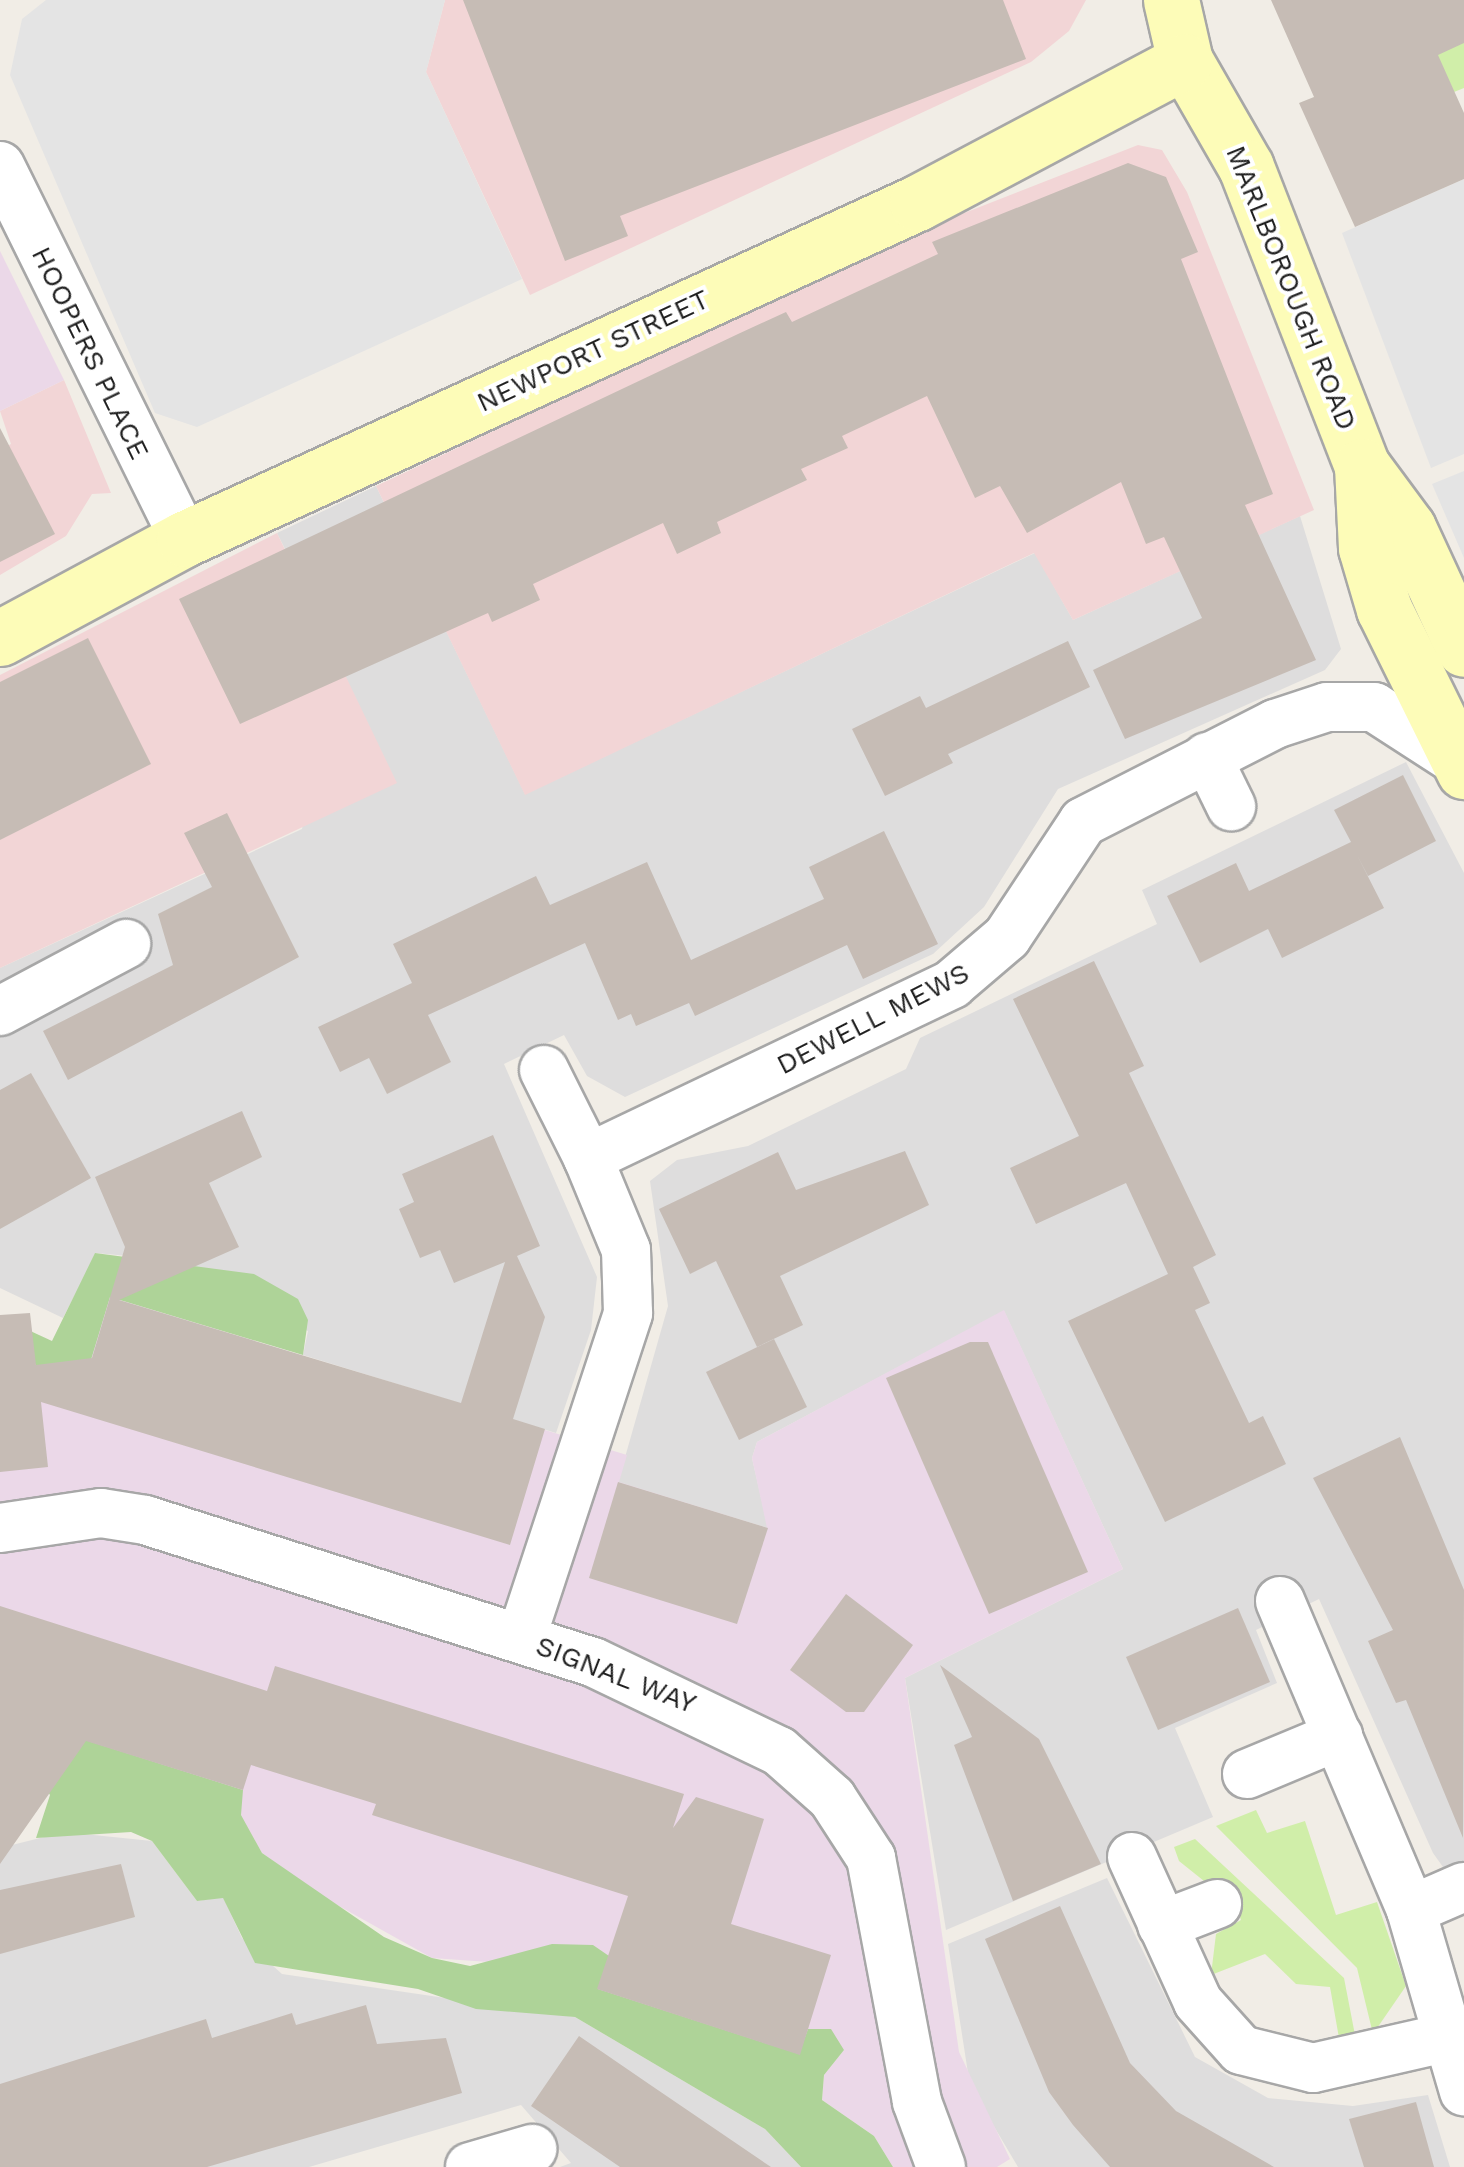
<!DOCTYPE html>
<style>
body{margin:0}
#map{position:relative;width:1464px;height:2167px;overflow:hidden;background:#f1ede6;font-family:"Work Sans",sans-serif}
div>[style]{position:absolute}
.residential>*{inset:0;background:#dedddd}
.commercial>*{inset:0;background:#f2d5d6}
.industrial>*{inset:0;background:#ebd8e8}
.grass>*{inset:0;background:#d0eea9}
.forest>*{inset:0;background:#aed398}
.parking>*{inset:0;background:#e4e4e4}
.building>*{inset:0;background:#c6bcb5}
.roads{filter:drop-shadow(2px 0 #a7a7a7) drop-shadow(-2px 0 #a7a7a7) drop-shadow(0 2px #a7a7a7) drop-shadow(0 -2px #a7a7a7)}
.minor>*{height:48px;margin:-24px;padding:0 24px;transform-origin:24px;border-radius:24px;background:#fff}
.secondary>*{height:55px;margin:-27.5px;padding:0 27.5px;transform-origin:27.5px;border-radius:27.5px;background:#fdfcb8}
span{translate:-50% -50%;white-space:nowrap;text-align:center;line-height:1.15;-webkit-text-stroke:8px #fff;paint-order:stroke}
.street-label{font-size:28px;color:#202020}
</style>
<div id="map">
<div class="residential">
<div style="clip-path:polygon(376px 486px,525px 794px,1035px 553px,1073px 620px,1300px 516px,1341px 649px,1325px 670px,1058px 789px,984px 907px,933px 954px,625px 1097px,587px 1076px,564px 1035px,504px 1064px,597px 1277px,591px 1330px,556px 1433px,303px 1355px,308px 1331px,128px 1256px,96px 1253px,63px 1318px,0 1288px,0 968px,302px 829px,337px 654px,277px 533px)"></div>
<div style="clip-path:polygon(1406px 762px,1464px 873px,1464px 1868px,1443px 1867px,1433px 1853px,1319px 1599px,1256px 1630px,1277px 1683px,1175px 1728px,1213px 1817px,946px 1930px,905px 1678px,1123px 1569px,1004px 1311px,757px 1442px,752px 1458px,768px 1528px,618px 1482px,668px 1306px,650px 1181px,677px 1160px,748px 1146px,906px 1069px,920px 1038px,1157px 924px,1142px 890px)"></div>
<div style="clip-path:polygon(64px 1832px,152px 1841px,197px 1901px,223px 1897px,242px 1938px,282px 1974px,575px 2017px,765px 2129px,801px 2167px,560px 2167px,571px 2163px,521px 2105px,309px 2167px,0 2167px,0 1848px)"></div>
<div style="clip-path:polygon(1107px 1878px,1195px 2057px,1268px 2098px,1353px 2106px,1428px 2095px,1450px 2167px,1018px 2167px,970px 2086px,948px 1944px)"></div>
</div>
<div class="commercial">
<div style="clip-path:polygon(445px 0,1086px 0,1069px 31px,1031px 62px,530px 295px,426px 72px)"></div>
<div style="clip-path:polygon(1138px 145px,1162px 150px,1187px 192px,1314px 510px,1073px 620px,1034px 553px,525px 795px,376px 486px,926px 228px)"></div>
<div style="clip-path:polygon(64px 380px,111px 493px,92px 494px,66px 536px,0 575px,0 450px,11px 444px,0 411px)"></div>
<div style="clip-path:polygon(277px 533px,397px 783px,0 968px,0 675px)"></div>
</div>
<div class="industrial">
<div style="clip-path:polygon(0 251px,64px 380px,0 411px)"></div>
<div style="clip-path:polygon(110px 1297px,627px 1455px,619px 1482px,767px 1528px,752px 1458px,757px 1442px,1004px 1310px,1123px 1569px,905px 1678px,959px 2052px,1010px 2159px,997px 2167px,893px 2167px,874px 2136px,822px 2100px,824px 2075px,844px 2050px,800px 2055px,598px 1989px,552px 1944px,503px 1963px,432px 1958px,314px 1892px,262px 1853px,240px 1815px,0 1713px,0 1370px,36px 1365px)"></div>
</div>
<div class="grass">
<div style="clip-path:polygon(1412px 0,1464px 0,1464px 88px,1454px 92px)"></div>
<div style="clip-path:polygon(1256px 1810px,1267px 1833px,1305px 1821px,1336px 1915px,1377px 1902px,1406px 1986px,1373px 2034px,1357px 1968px,1216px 1826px)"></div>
<div style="clip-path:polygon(1195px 1839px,1344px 1978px,1355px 2035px,1339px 2038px,1330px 1987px,1296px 1984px,1265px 1954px,1211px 1975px,1216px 1934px,1241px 1920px,1227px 1879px,1204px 1881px,1179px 1861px,1174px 1847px)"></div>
</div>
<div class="forest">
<div style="clip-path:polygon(95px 1253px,254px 1274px,298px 1299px,308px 1320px,303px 1355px,110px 1297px,87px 1373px,36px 1365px,0 1317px,52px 1341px)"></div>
<div style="clip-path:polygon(0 1713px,243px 1790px,241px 1815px,262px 1853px,384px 1937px,432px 1958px,470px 1966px,552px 1944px,593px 1945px,609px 1956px,598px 1989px,799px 2054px,808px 2029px,831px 2029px,844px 2050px,824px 2075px,822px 2100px,874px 2136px,893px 2167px,801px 2167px,765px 2129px,575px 2017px,476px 2009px,418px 1989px,255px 1963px,223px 1898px,197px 1901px,152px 1841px,131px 1832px,36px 1838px,50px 1795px)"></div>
</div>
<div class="parking">
<div style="clip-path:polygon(46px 0,445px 0,426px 72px,522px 279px,197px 427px,155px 413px,10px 75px,22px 19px)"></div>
<div style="clip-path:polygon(1464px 179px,1464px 454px,1431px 468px,1342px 233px)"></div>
<div style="clip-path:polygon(1464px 471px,1464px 558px,1432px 484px)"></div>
</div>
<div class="building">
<div style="clip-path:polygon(463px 0,1003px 0,1026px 59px,620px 216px,628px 236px,565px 261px)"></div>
<div style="clip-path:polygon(1271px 0,1464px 0,1464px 43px,1438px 55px,1464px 113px,1464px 179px,1355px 227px,1299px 103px,1314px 97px)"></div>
<div style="clip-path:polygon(1128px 163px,1166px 177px,1198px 252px,1181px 259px,1273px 494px,1245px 505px,1316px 660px,1125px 739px,1093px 670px,1202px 618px,1164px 537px,1146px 544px,1121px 482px,1027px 533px,1000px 486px,975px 498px,927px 396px,842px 436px,848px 448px,801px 469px,807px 480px,717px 522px,721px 533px,677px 554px,663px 523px,533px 584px,540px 600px,492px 622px,488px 613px,240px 724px,179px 599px,738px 334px,786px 312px,792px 322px,938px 254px,932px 242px)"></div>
<div style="clip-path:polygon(0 428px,55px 534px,0 562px)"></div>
<div style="clip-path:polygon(88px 638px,151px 764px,0 840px,0 682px)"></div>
<div style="clip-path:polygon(1068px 641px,1090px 687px,948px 754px,953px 763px,885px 796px,852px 729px,920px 696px,926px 708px)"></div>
<div style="clip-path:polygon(1403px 775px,1436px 841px,1368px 876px,1357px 855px,1384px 908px,1282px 958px,1268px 929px,1200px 963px,1167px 896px,1236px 863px,1249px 891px,1351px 842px,1334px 810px)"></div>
<div style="clip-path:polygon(227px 813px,299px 957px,68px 1080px,43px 1031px,173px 965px,158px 914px,212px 887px,184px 833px)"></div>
<div style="clip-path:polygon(884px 831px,938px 944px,863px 979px,847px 945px,695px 1016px,689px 1003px,636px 1026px,631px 1014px,618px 1020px,585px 943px,428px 1015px,451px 1062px,387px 1094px,369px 1058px,340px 1072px,318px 1027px,412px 983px,393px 944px,536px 876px,550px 905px,647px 862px,691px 960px,824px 899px,809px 867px)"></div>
<div style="clip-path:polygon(1094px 961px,1144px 1066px,1129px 1073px,1216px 1255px,1193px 1267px,1210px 1303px,1195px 1310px,1249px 1423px,1263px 1416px,1286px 1464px,1165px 1522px,1068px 1321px,1168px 1274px,1126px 1183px,1036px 1224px,1010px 1168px,1079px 1136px,1013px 999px)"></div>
<div style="clip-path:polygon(31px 1073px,91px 1178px,0 1229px,0 1090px)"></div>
<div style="clip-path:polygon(242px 1111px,262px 1157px,209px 1183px,239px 1247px,119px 1300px,461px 1403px,505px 1262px,454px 1283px,440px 1250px,420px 1258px,399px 1209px,414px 1202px,402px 1174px,493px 1135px,540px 1246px,517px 1256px,545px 1317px,513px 1419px,545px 1429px,510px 1545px,41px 1402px,48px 1467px,0 1472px,0 1315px,30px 1313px,36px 1365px,92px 1358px,125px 1247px,95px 1177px)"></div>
<div style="clip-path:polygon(905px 1151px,929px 1205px,780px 1276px,803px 1325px,757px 1347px,716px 1261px,690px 1274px,659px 1209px,778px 1152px,796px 1190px)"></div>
<div style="clip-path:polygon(774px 1339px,807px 1407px,739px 1440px,706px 1372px)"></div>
<div style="clip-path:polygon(970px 1342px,988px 1342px,1088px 1572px,989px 1614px,886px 1378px)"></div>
<div style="clip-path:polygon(1400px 1437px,1464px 1590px,1463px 1838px,1406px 1700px,1396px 1703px,1368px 1641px,1393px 1630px,1313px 1478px)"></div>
<div style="clip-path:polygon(618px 1482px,768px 1528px,737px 1624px,589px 1578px)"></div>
<div style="clip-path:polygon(846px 1594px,913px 1645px,864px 1712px,846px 1712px,790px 1670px)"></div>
<div style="clip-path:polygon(0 1606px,267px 1691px,275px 1666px,684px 1794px,673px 1828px,696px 1797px,764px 1819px,731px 1924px,831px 1955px,800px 2055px,597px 1989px,628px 1896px,372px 1815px,376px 1804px,251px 1765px,243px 1790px,86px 1741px,0 1864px)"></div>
<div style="clip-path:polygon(1238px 1608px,1270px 1682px,1158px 1730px,1126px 1657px)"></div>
<div style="clip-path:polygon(940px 1665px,1039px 1739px,1101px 1864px,1013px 1901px,954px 1745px,972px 1737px)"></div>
<div style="clip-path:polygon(121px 1864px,135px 1917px,0 1954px,0 1890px)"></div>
<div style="clip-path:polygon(1060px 1906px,1130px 2063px,1176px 2111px,1274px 2167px,1110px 2167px,1073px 2125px,1049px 2092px,985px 1939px)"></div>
<div style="clip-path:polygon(366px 2005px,377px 2044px,446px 2038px,462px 2093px,207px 2167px,0 2167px,0 2084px,206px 2019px,212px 2038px,292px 2013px,296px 2025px)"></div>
<div style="clip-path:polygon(579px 2036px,649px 2084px,771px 2167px,620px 2167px,531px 2106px)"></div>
<div style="clip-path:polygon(1416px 2102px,1434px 2167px,1364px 2167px,1349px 2119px)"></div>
</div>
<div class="roads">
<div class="minor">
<div style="left:0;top:166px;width:416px;rotate:63.7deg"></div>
<div style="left:1207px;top:757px;width:55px;rotate:63.9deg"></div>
<div style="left:0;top:1011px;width:143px;rotate:-28deg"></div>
<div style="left:544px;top:1070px;width:98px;rotate:63.4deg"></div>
<div style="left:0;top:1528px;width:102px;rotate:-8.4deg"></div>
<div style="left:101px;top:1513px;width:45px;rotate:9deg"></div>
<div style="left:145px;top:1520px;width:470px;rotate:17.6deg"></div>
<div style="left:593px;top:1662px;width:206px;rotate:25.6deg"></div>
<div style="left:779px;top:1751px;width:71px;rotate:41.6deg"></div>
<div style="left:832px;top:1798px;width:72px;rotate:57deg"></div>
<div style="left:871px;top:1858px;width:248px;rotate:79.3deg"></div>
<div style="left:917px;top:2102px;width:69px;rotate:69.7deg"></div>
<div style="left:1280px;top:1601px;width:336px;rotate:67deg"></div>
<div style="left:1411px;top:1910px;width:189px;rotate:73.7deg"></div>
<div style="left:521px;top:1639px;width:343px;rotate:-71.8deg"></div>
<div style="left:628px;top:1313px;width:63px;rotate:-91.8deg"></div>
<div style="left:626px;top:1250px;width:100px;rotate:-112.4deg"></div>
<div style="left:588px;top:1158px;width:403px;rotate:-25.5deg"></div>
<div style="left:952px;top:984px;width:72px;rotate:-40.5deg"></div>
<div style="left:1007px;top:937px;width:138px;rotate:-56.5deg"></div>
<div style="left:1083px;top:822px;width:216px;rotate:-27deg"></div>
<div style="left:1275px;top:724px;width:55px;rotate:-18.1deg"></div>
<div style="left:1327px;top:707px;width:47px"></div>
<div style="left:1374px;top:707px;width:95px;rotate:33deg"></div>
<div style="left:1247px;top:1774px;width:99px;rotate:-22.7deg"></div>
<div style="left:1132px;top:1857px;width:159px;rotate:65.5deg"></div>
<div style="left:1198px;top:2002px;width:64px;rotate:48.1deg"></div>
<div style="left:1241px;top:2050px;width:74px;rotate:14deg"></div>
<div style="left:1313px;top:2068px;width:139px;rotate:-12.8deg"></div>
<div style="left:1411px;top:1910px;width:58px;rotate:-23.5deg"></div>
<div style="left:1162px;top:1925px;width:59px;rotate:-20.9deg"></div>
<div style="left:470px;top:2167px;width:65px;rotate:-16.2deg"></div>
</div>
<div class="secondary">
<div style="left:1171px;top:0;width:63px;rotate:77.1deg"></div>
<div style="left:1185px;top:61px;width:122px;rotate:60.1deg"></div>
<div style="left:1246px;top:167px;width:321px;rotate:68.8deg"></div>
<div style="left:1362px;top:466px;width:77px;rotate:53.4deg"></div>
<div style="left:1408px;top:528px;width:133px;rotate:65.2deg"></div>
<div style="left:1362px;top:466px;width:82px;rotate:87.2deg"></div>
<div style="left:1366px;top:548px;width:64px;rotate:73.6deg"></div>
<div style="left:1384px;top:609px;width:181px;rotate:63.7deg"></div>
<div style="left:0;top:638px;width:209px;rotate:-28.3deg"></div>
<div style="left:184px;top:539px;width:806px;rotate:-24.63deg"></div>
<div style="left:917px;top:203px;width:303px;rotate:-27.9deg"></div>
</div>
</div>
<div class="street-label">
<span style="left:1291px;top:288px;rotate:68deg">MARLBOROUGH ROAD</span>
<span style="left:593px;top:351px;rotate:-25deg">NEWPORT STREET</span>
<span style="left:90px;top:353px;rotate:64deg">HOOPERS PLACE</span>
<span style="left:873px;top:1019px;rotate:-27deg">DEWELL MEWS</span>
<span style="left:616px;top:1675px;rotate:21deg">SIGNAL WAY</span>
</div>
</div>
